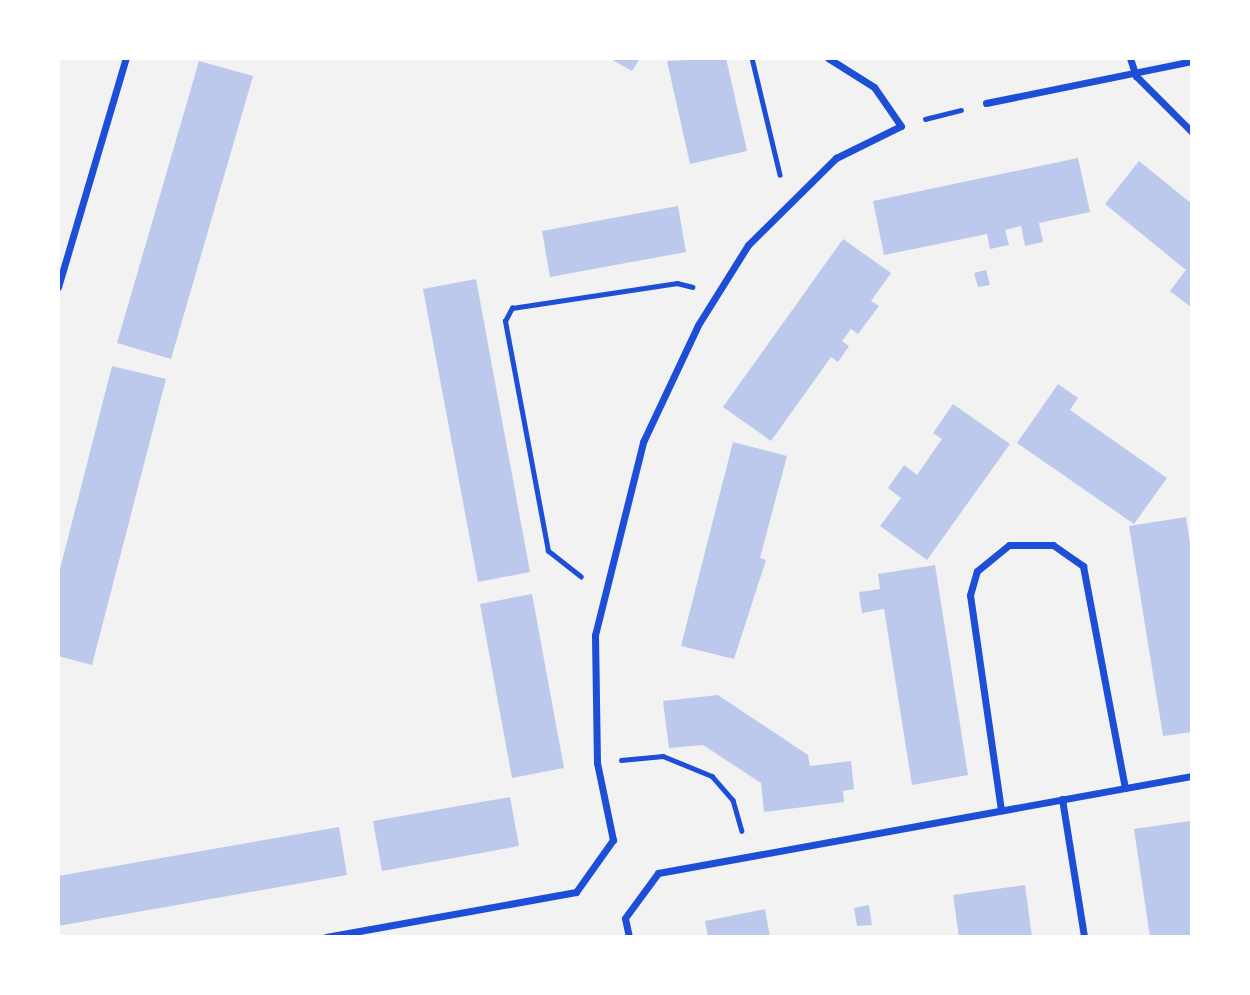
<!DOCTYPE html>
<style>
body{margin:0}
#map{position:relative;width:1250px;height:995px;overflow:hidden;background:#f2f2f2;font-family:Inter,sans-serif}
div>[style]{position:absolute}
.building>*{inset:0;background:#bdc9ec}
.path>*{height:4.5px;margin:-2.25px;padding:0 2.25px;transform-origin:2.25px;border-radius:2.25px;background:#1d4ed8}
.minor>*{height:7px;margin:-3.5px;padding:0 3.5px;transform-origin:3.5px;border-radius:3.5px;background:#1d4ed8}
span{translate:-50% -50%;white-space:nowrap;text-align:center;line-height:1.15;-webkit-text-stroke:7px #fff;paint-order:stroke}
.frame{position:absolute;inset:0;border:60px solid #fff;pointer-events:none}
</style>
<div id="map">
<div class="building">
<div style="clip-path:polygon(609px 58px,640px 58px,632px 71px)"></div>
<div style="clip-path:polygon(726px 58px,747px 151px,690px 164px,667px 61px)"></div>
<div style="clip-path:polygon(199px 61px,253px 76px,171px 359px,117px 343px)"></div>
<div style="clip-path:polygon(1078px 158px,1090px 212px,1039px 223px,1043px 242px,1025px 246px,1021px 226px,1005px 230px,1009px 245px,990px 249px,987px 234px,884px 255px,873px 201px)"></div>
<div style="clip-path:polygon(1139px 161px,1192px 204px,1191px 307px,1170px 291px,1186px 270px,1105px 204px)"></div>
<div style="clip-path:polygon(678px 206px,686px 252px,550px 277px,542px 231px)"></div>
<div style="clip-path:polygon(843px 239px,891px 273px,871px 301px,879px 306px,858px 334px,851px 329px,842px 341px,849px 346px,838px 362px,831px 357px,771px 441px,723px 407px)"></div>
<div style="clip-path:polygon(986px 270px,990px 285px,978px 287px,974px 273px)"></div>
<div style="clip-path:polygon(476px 279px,530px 572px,478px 582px,423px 289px)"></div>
<div style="clip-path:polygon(112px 366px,166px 379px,92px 665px,58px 656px,58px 577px)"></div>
<div style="clip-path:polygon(1058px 384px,1078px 398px,1070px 410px,1167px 478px,1134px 524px,1017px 443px)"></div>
<div style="clip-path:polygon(953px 404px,1010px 444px,927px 560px,880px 526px,901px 498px,888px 488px,904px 465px,917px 475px,942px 439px,933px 433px)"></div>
<div style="clip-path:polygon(733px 442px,787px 456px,760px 558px,766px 560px,734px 659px,681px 646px)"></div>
<div style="clip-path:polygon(1186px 517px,1192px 556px,1192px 732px,1163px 736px,1129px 526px)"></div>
<div style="clip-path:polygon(935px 565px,968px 775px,912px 785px,884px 609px,862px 613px,859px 592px,880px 589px,878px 574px)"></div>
<div style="clip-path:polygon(532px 594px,564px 768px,512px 778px,480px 604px)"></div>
<div style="clip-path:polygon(718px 695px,808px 755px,810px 766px,851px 761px,854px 789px,843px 791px,844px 802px,764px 812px,761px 783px,703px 745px,669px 748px,663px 701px)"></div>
<div style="clip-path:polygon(510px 797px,519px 846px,382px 871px,373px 821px)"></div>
<div style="clip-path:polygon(1190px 821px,1192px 937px,1150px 937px,1134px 829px)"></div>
<div style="clip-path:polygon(339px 827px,347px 875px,58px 926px,58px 876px)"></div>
<div style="clip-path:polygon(1025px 885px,1032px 937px,959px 937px,953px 895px)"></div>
<div style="clip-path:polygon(869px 905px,872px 925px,857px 926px,854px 908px)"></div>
<div style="clip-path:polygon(765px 909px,770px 937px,708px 937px,705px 921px)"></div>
</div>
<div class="path">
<div style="left:752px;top:58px;width:120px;rotate:76.5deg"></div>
<div style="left:925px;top:119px;width:37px;rotate:-14deg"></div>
<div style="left:581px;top:577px;width:42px;rotate:-141.8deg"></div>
<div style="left:548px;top:551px;width:234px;rotate:-100.6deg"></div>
<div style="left:505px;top:321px;width:15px;rotate:-62deg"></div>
<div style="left:512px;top:308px;width:167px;rotate:-8.6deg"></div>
<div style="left:677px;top:283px;width:16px;rotate:14deg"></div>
<div style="left:621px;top:760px;width:42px;rotate:-5.4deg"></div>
<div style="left:663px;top:756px;width:53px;rotate:22.2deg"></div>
<div style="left:712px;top:776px;width:32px;rotate:49deg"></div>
<div style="left:733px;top:800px;width:32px;rotate:74deg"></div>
</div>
<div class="minor">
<div style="left:1130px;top:58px;width:19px;rotate:72deg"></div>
<div style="left:1136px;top:76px;width:79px;rotate:45deg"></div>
<div style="left:986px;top:103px;width:210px;rotate:-11.5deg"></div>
<div style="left:58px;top:287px;width:239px;rotate:-73.5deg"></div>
<div style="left:1062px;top:799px;width:140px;rotate:80.9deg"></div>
<div style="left:1001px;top:810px;width:217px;rotate:-98.2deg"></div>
<div style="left:970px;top:595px;width:25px;rotate:-74deg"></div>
<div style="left:977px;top:571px;width:41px;rotate:-39.1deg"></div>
<div style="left:1009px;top:545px;width:44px"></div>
<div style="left:1053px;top:545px;width:37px;rotate:35deg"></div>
<div style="left:1083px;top:566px;width:226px;rotate:79.3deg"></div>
<div style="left:326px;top:937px;width:254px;rotate:-10.2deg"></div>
<div style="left:576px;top:892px;width:64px;rotate:-54.6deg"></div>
<div style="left:613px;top:840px;width:79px;rotate:-101.7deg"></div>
<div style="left:597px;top:763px;width:128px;rotate:-90.9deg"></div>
<div style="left:595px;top:635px;width:199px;rotate:-76deg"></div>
<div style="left:643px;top:442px;width:129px;rotate:-64.8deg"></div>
<div style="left:698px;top:325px;width:94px;rotate:-58deg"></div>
<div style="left:748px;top:245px;width:124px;rotate:-44.7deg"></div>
<div style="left:836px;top:158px;width:72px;rotate:-26.2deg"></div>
<div style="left:901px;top:126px;width:47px;rotate:-124.7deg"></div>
<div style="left:874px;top:87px;width:54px;rotate:-147.8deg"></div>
<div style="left:629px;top:937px;width:19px;rotate:-102deg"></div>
<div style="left:625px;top:918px;width:56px;rotate:-53.7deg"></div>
<div style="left:658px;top:873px;width:543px;rotate:-10.3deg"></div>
</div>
<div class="frame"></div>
</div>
